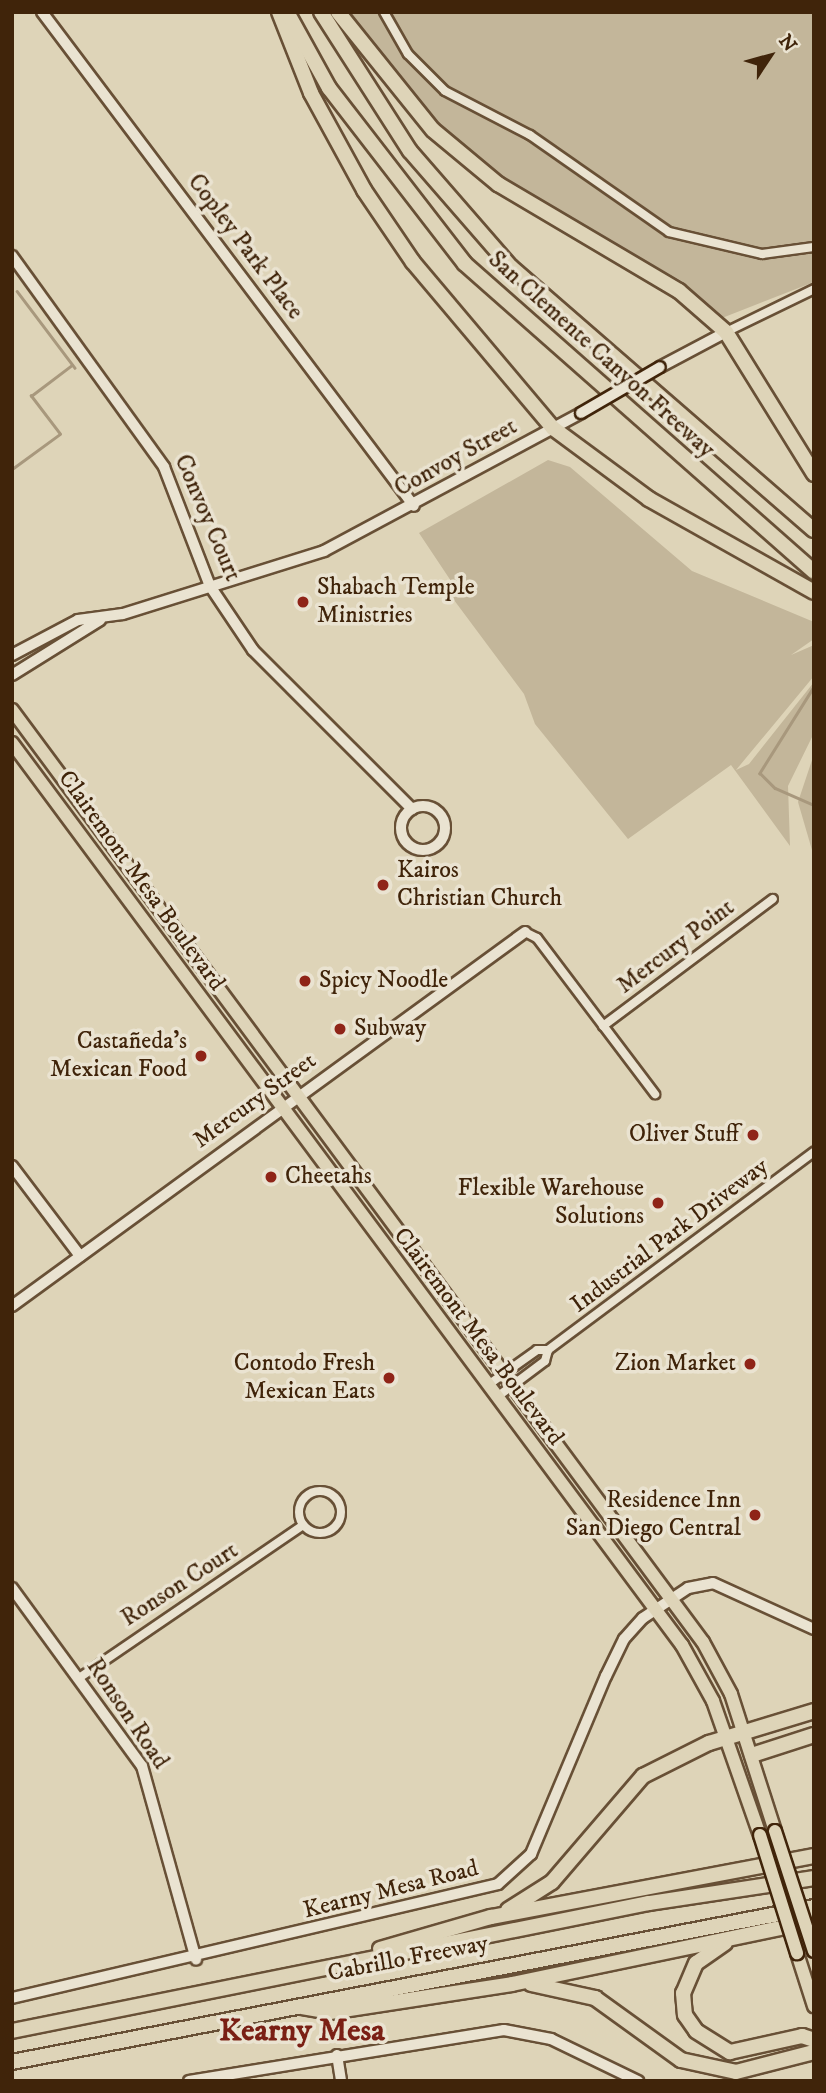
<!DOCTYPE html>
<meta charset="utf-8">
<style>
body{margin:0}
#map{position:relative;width:826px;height:2093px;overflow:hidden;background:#ded4b8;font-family:"IM FELL DW Pica",serif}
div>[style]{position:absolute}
.green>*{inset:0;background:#c3b69a}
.stream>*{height:2.5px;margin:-1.25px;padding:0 1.25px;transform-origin:1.25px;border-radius:1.25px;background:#a8987d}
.roads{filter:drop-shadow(2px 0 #685036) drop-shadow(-2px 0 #685036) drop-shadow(0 2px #685036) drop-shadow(0 -2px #685036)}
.minor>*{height:8px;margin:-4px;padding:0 4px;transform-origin:4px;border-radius:4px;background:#eae3d1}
.minor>.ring{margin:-4px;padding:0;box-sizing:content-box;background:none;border:8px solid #eae3d1;border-radius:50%}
.tertiary>*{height:10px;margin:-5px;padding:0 5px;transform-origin:5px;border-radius:5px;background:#eae3d1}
.tertiary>.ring{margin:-5px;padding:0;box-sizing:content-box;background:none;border:10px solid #eae3d1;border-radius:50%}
.secondary>*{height:10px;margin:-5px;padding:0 5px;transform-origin:5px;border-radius:5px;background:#eae3d1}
.primary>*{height:12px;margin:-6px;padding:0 6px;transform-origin:6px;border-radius:6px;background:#ded4b8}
.motorway>*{height:14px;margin:-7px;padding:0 7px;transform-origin:7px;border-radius:7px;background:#ded4b8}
.bridges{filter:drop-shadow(2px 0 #40240a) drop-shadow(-2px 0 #40240a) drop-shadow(0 2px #40240a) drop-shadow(0 -2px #40240a)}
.secondary-bridge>*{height:10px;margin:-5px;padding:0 5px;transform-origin:5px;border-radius:5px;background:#eae3d1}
.primary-bridge>*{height:12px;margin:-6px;padding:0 6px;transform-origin:6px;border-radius:6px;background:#ded4b8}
.dots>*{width:19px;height:19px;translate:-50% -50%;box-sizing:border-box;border:4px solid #eae3d1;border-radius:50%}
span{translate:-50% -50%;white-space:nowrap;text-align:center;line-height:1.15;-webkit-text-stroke:7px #eae3d1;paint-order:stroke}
.street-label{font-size:24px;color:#40240a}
.poi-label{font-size:24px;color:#40240a}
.left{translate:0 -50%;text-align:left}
.right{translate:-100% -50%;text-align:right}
.district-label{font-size:32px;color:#7a1f14;font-weight:700}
.frame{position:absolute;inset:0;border:14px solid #40240a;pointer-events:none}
.north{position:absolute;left:735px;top:21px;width:70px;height:70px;-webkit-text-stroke:5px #eae3d1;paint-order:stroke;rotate:54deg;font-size:19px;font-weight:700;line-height:28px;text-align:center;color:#40240a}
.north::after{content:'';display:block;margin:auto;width:24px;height:32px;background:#40240a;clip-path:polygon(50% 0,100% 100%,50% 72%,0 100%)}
</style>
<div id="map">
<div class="green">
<div style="clip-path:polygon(347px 12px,814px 12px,814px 282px,722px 318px,682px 281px,524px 193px,449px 139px,381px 63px)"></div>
<div style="clip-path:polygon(548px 460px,570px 467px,692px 571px,814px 622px,814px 639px,791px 655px,814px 645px,814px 676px,736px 770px,749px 764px,814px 682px,814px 733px,788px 786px,790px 846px,731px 765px,628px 839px,535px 724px,524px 694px,451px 596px,457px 590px,419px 533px)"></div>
<div style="clip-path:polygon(814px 754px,814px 857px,798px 802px)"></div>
</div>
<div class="stream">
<div style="left:17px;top:291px;width:96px;rotate:53deg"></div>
<div style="left:12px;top:469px;width:59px;rotate:-36.1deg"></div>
<div style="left:60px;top:434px;width:48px;rotate:-127.3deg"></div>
<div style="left:31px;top:396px;width:51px;rotate:-37.1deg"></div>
<div style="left:814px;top:687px;width:102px;rotate:122.1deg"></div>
<div style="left:760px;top:773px;width:21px;rotate:45deg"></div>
<div style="left:775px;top:788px;width:43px;rotate:23.6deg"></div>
</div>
<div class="roads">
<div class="minor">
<div style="left:384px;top:12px;width:48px;rotate:60.3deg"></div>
<div style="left:408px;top:54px;width:52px;rotate:45deg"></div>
<div style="left:445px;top:91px;width:96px;rotate:27.4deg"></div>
<div style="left:530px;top:135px;width:169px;rotate:34.9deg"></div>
<div style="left:669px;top:232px;width:96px;rotate:13.3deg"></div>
<div style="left:762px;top:254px;width:52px;rotate:-7.7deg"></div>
<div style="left:726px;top:332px;width:98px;rotate:-26deg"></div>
<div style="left:525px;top:932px;width:13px;rotate:27deg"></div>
<div style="left:537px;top:938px;width:196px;rotate:52.9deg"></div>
<div style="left:603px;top:1026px;width:212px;rotate:-36.8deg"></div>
<div style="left:488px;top:1385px;width:60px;rotate:-35.5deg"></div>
<div style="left:537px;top:1350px;width:11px"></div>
<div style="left:497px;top:1397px;width:60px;rotate:-36.9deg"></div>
<div style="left:545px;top:1361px;width:11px;rotate:-75deg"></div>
<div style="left:548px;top:1350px;width:332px;rotate:-36.7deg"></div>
<div class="ring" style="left:299px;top:1491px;width:34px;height:34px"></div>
<div style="left:79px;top:1678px;width:271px;rotate:-34.3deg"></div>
</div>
<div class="tertiary">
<div style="left:12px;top:256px;width:260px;rotate:54.2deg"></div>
<div style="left:164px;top:467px;width:128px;rotate:68.9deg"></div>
<div style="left:210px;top:586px;width:77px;rotate:56.1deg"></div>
<div style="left:253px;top:650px;width:225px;rotate:45deg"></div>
<div class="ring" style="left:401px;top:806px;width:34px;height:34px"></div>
<div style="left:12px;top:1166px;width:113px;rotate:52.9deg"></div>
<div style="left:12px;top:1306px;width:635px;rotate:-36.09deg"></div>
<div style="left:12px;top:1588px;width:220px;rotate:53.9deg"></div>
<div style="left:142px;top:1766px;width:201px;rotate:74.4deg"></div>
<div style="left:12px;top:1998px;width:499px;rotate:-13.2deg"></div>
<div style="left:498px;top:1884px;width:45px;rotate:-42.3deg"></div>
<div style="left:531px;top:1854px;width:193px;rotate:-67.2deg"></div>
<div style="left:606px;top:1676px;width:41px;rotate:-64.1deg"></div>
<div style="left:624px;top:1639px;width:28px;rotate:-48deg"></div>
<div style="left:643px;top:1618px;width:54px;rotate:-33.7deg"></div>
<div style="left:688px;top:1588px;width:25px;rotate:-11deg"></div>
<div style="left:713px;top:1583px;width:111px;rotate:24.5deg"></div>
</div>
<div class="secondary">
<div style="left:42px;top:12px;width:618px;rotate:53.02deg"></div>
<div style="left:660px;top:367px;width:75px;rotate:-27.9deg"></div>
<div style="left:12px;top:655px;width:75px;rotate:-27.9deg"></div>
<div style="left:78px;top:620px;width:45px;rotate:-7.6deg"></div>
<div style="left:123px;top:614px;width:211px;rotate:-17.4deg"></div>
<div style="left:324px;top:551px;width:292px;rotate:-28.2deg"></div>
<div style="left:12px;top:675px;width:104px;rotate:-32deg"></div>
<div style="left:337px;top:2055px;width:26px;rotate:81deg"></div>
<div style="left:189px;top:2081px;width:319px;rotate:-9.2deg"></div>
<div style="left:504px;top:2030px;width:48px;rotate:10.8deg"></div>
<div style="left:551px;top:2039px;width:97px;rotate:25.8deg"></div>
</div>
<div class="primary">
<div style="left:12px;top:710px;width:1160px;rotate:53.45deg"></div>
<div style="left:703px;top:1642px;width:59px;rotate:61.7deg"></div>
<div style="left:731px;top:1694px;width:144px;rotate:72.2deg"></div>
<div style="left:12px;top:743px;width:1124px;rotate:53.4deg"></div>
<div style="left:682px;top:1645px;width:64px;rotate:61deg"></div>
<div style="left:713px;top:1701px;width:142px;rotate:70.7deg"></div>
<div style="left:797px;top:1953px;width:56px;rotate:72.2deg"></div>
</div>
<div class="motorway">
<div style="left:279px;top:12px;width:87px;rotate:68.4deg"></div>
<div style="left:311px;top:93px;width:111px;rotate:61.3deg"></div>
<div style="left:364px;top:190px;width:87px;rotate:55.8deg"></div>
<div style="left:413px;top:262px;width:217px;rotate:49.9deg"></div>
<div style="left:553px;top:428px;width:119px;rotate:36.5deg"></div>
<div style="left:649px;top:499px;width:189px;rotate:29.4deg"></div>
<div style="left:287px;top:12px;width:87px;rotate:61.1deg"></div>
<div style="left:329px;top:88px;width:222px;rotate:52.3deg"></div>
<div style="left:465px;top:264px;width:465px;rotate:41.4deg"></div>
<div style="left:321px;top:12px;width:165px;rotate:57.4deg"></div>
<div style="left:410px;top:151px;width:154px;rotate:49deg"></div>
<div style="left:511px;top:267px;width:401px;rotate:41deg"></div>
<div style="left:338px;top:12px;width:151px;rotate:51.2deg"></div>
<div style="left:433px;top:130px;width:85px;rotate:39.7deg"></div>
<div style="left:498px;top:184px;width:210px;rotate:30.6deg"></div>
<div style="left:679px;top:291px;width:62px;rotate:41.1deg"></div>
<div style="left:726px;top:332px;width:167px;rotate:58.2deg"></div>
<div style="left:752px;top:1755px;width:65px;rotate:-17.9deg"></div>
<div style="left:508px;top:1910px;width:52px;rotate:-32.5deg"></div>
<div style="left:552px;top:1882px;width:140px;rotate:-49.4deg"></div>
<div style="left:643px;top:1776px;width:74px;rotate:-26.6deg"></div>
<div style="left:709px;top:1743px;width:110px;rotate:-16.9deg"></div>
<div style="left:725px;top:1943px;width:35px;rotate:145deg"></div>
<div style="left:696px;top:1963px;width:33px;rotate:113deg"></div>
<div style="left:683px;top:1993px;width:22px;rotate:85deg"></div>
<div style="left:685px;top:2015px;width:19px;rotate:55deg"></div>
<div style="left:696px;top:2031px;width:40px;rotate:32deg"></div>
<div style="left:730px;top:2052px;width:74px;rotate:-12.5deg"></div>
<div style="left:802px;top:2036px;width:13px;rotate:18deg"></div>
<div style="left:380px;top:1949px;width:116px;rotate:-16.1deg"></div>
<div style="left:491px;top:1917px;width:329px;rotate:-10.7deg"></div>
<div style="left:531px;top:1984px;width:66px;rotate:12.3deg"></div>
<div style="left:595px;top:1998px;width:106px;rotate:35.8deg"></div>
<div style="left:681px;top:2060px;width:56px;rotate:12.3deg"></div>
<div style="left:736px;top:2072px;width:81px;rotate:-14.4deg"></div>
<div style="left:302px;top:2007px;width:28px;rotate:10deg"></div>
<div style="left:330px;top:2012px;width:184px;rotate:-8.7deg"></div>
<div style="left:512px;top:1984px;width:309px;rotate:-11.8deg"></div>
<div style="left:12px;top:2031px;width:650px;rotate:-11.36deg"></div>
<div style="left:649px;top:1903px;width:167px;rotate:-8.6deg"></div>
<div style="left:12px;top:2062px;width:817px;rotate:-10.94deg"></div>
</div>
</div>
<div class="bridges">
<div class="secondary-bridge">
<div style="left:581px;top:413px;width:91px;rotate:-30.2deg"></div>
</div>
<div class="primary-bridge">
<div style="left:775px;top:1831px;width:126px;rotate:72deg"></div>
<div style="left:760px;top:1835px;width:124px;rotate:72.6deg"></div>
</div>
</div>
<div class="dots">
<div style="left:303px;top:602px;background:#8f2418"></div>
<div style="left:383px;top:885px;background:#8f2418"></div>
<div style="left:305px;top:981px;background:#8f2418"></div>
<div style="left:340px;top:1029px;background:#8f2418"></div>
<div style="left:201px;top:1056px;background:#8f2418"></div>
<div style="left:753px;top:1135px;background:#8f2418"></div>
<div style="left:271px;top:1177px;background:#8f2418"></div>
<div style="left:658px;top:1203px;background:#8f2418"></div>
<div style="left:750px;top:1364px;background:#8f2418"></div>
<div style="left:389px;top:1378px;background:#8f2418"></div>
<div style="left:755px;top:1515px;background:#8f2418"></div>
</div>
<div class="street-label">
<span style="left:245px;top:247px;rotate:53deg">Copley Park Place</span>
<span style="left:601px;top:355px;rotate:42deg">San Clemente Canyon Freeway</span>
<span style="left:456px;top:458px;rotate:-29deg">Convoy Street</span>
<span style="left:207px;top:518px;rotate:67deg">Convoy Court</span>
<span style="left:141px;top:881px;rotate:54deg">Clairemont Mesa Boulevard</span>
<span style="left:676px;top:947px;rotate:-37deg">Mercury Point</span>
<span style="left:255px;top:1101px;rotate:-36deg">Mercury Street</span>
<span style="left:670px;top:1236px;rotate:-37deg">Industrial Park Driveway</span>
<span style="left:478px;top:1337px;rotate:53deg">Clairemont Mesa Boulevard</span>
<span style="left:180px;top:1585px;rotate:-33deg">Ronson Court</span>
<span style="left:127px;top:1714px;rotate:56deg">Ronson Road</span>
<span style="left:391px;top:1890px;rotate:-14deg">Kearny Mesa Road</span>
<span style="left:408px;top:1959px;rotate:-11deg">Cabrillo Freeway</span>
</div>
<div class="poi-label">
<span class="left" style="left:317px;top:602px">Shabach Temple<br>Ministries</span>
<span class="left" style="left:397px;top:885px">Kairos<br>Christian Church</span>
<span class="left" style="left:319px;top:981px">Spicy Noodle</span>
<span class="left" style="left:354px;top:1029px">Subway</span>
<span class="right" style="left:187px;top:1056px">Castañeda's<br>Mexican Food</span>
<span class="right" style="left:739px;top:1135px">Oliver Stuff</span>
<span class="left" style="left:285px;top:1177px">Cheetahs</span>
<span class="right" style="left:644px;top:1203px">Flexible Warehouse<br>Solutions</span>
<span class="right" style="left:375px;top:1378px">Contodo Fresh<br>Mexican Eats</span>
<span class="right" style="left:736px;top:1364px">Zion Market</span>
<span class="right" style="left:741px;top:1515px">Residence Inn<br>San Diego Central</span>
</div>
<div class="district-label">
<span style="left:302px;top:2031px">Kearny Mesa</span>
</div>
<div class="frame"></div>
<div class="north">N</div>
</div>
